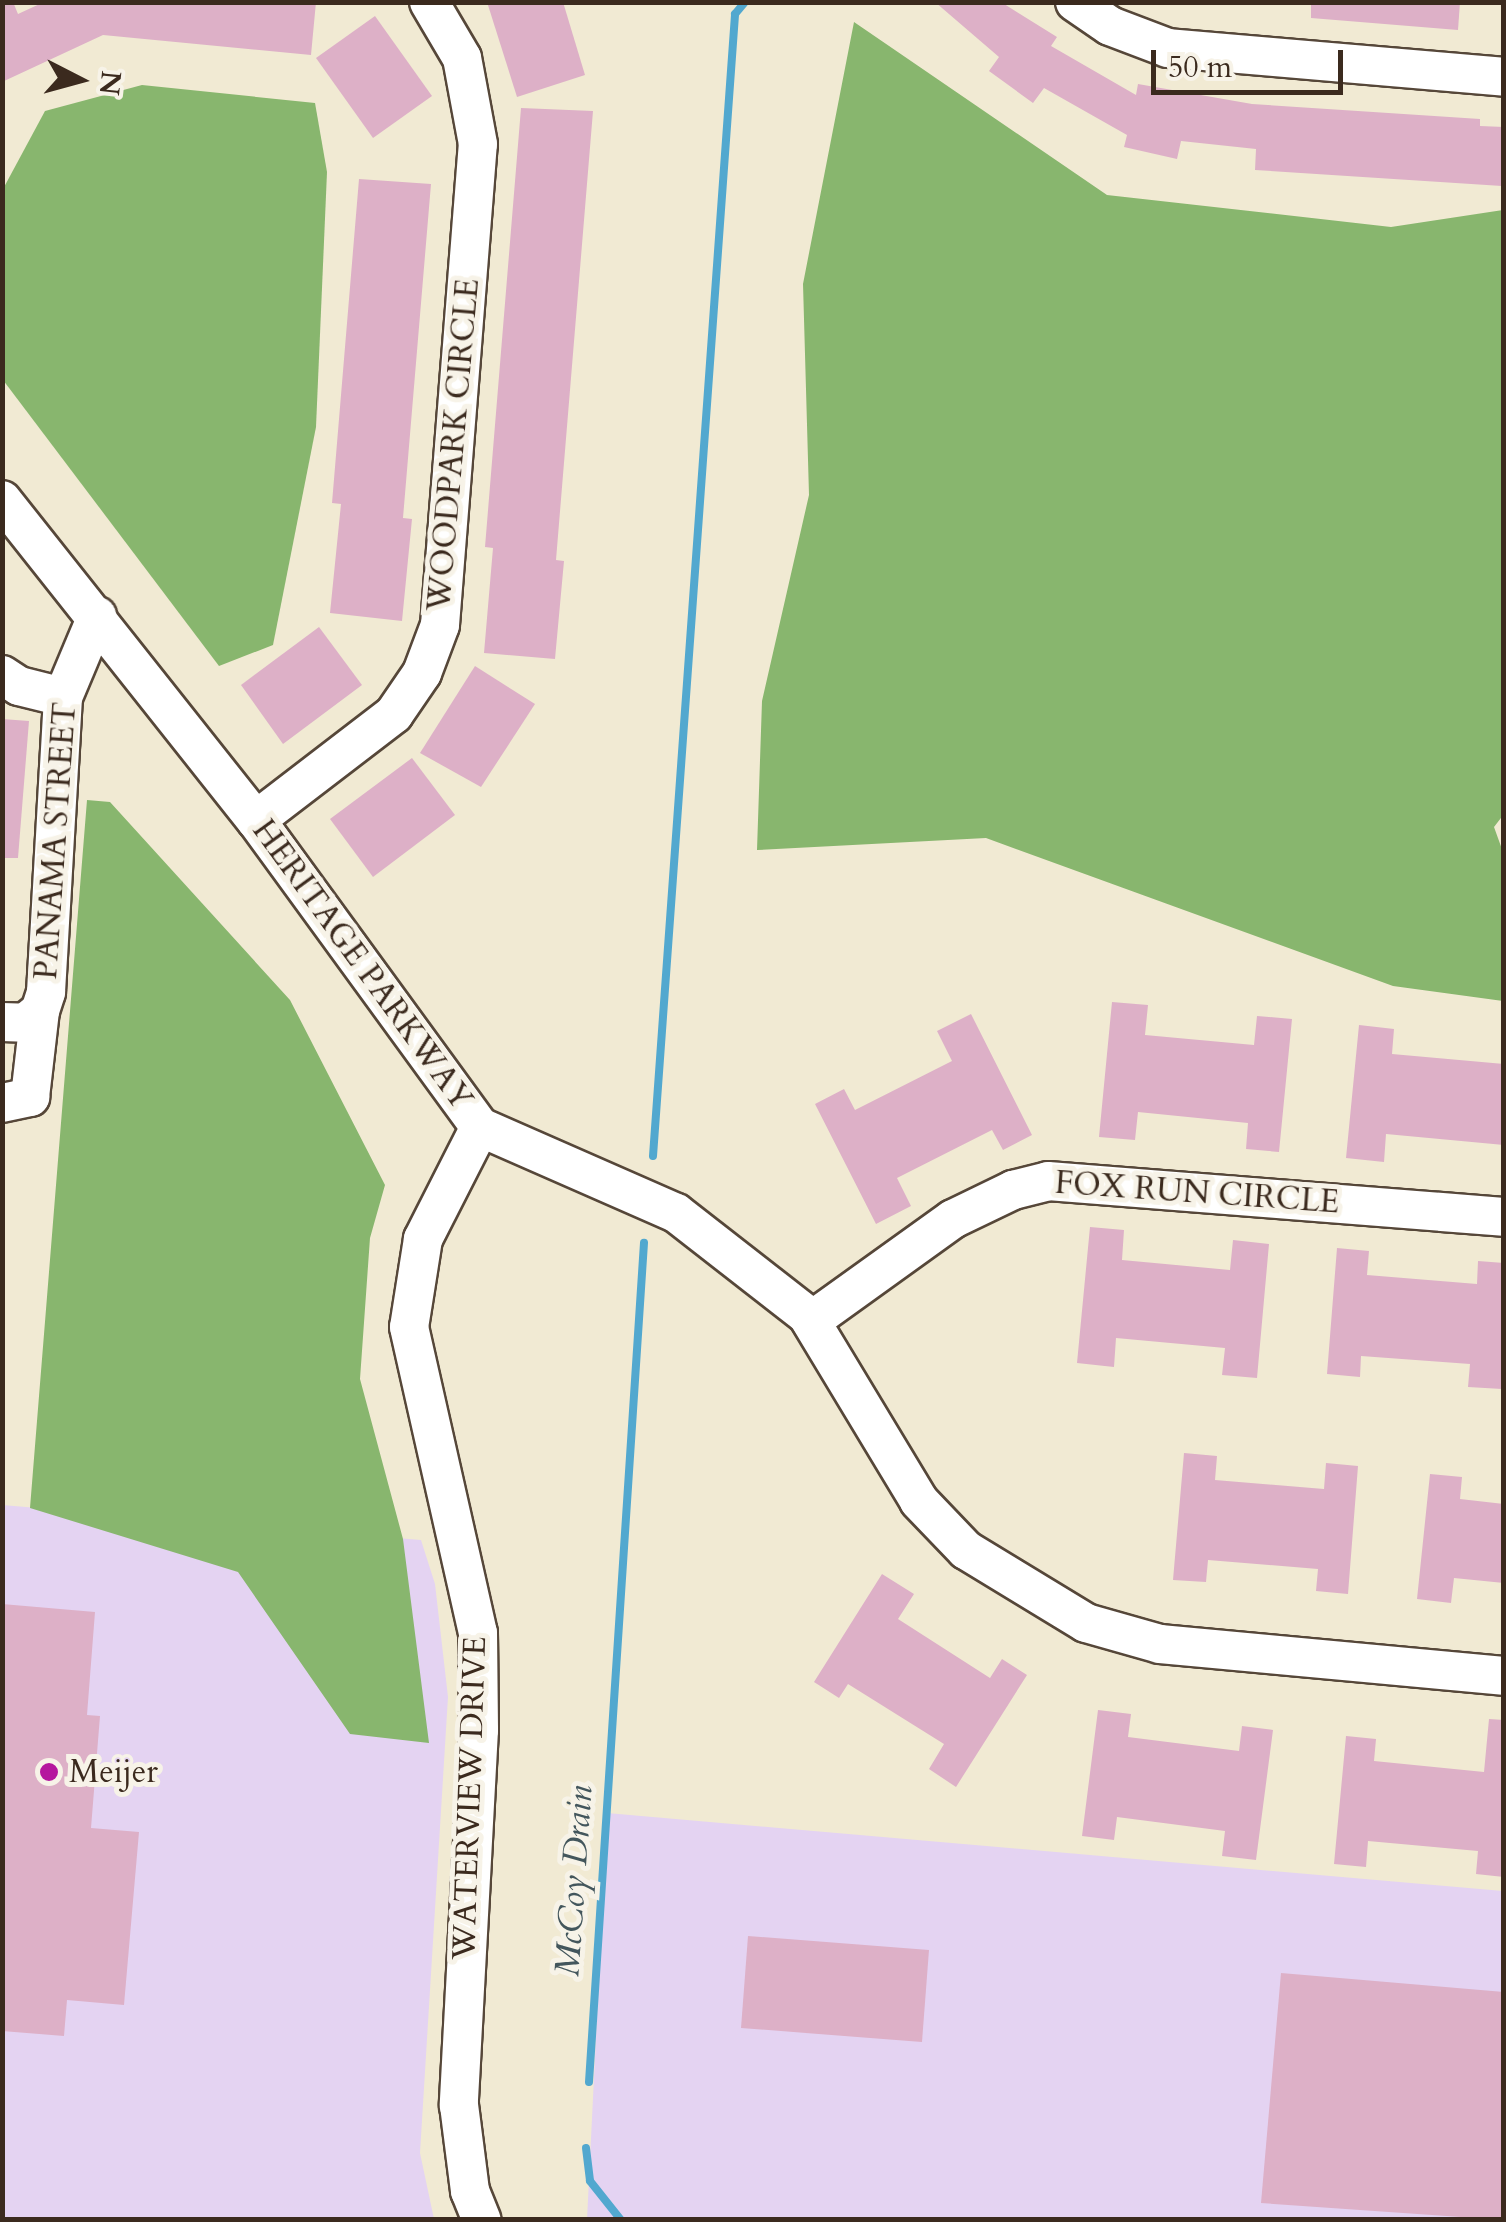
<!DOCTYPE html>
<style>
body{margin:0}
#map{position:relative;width:1506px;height:2222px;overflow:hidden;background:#f1ead3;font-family:Cardo,serif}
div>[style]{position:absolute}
.built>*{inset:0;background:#e4d3f2}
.forest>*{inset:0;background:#88b66e}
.stream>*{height:8px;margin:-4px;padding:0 4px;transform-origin:4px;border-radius:4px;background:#52a8cf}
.building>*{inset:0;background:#ddb0c7}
.roads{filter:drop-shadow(2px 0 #564739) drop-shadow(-2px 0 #564739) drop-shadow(0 2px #564739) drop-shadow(0 -2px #564739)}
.minor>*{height:38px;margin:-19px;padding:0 19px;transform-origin:19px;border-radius:19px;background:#fff}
.dots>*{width:28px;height:28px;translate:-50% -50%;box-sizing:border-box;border:5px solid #f7f3e8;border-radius:50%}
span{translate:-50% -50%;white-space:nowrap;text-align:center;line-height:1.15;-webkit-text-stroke:10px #f7f3e8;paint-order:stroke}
.street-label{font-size:32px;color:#3b2a1e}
.poi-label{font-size:32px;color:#3b2a1e}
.left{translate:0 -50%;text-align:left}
.water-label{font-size:35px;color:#43565c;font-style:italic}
.frame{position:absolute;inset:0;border:5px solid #3b2a1e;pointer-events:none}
.north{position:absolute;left:30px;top:30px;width:100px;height:100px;-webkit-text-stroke:8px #f7f3e8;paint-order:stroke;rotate:96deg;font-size:28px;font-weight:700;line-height:40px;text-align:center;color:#3b2a1e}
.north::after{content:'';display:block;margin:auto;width:35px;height:45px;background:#3b2a1e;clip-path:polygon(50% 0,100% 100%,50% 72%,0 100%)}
.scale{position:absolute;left:1151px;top:50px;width:192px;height:45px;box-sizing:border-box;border:5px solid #3b2a1e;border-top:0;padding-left:12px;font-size:30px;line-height:35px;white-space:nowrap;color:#3b2a1e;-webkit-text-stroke:8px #f7f3e8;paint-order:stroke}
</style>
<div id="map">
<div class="built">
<div style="clip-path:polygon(2px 1505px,421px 1540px,435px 1584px,448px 1697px,420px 2153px,434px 2219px,3px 2219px)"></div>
<div style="clip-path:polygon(607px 1813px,1503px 1891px,1503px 2219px,587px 2220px)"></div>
</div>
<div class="forest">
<div style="clip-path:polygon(854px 22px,1107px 195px,1391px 227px,1503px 210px,1504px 814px,1494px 827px,1503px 852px,1503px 1001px,1393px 986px,986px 838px,757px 850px,762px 701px,809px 495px,803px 284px)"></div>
<div style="clip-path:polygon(142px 85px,315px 103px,327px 172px,316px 427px,273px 645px,219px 666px,3px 380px,3px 189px,45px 111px)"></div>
<div style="clip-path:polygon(87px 800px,110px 802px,290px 1000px,385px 1185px,370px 1238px,360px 1379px,403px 1539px,429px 1743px,350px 1734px,238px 1572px,30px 1508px)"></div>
</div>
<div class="stream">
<div style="left:653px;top:1156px;width:1145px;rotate:-85.89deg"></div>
<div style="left:735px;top:14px;width:16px;rotate:-50deg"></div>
<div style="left:589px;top:2082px;width:841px;rotate:-86.25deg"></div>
<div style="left:586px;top:2148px;width:33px;rotate:83deg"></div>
<div style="left:590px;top:2181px;width:50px;rotate:51.5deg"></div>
</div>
<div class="building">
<div style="clip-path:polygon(2px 2px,13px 2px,18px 14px,44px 2px,316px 2px,311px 55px,103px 35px,2px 82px)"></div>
<div style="clip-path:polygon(487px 2px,563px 2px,585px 75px,517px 97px)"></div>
<div style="clip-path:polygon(935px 2px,1001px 2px,1057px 37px,1051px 46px,1136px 95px,1138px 84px,1252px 104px,1480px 119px,1480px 126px,1504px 127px,1502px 186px,1255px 170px,1256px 149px,1181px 141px,1177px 159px,1124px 147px,1127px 135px,1044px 88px,1033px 103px,989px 71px,999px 57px)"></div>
<div style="clip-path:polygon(1311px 2px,1460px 2px,1458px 30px,1311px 18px)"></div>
<div style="clip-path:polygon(375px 16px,432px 96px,373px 138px,316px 58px)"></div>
<div style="clip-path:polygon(521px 108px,593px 111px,556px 560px,564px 561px,555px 659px,484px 653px,493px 548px,485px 547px)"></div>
<div style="clip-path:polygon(359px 179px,431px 184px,403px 518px,412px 519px,402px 621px,330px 613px,341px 504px,332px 503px)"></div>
<div style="clip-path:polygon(319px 627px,362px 685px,283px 744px,241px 685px)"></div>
<div style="clip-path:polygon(475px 666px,535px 704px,481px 787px,420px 753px)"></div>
<div style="clip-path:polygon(2px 719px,29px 721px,18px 858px,2px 858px)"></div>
<div style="clip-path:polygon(412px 758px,455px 815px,373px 877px,330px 819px)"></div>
<div style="clip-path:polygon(1112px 1002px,1148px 1005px,1145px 1035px,1254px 1045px,1257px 1016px,1292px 1019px,1279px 1152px,1246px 1149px,1248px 1123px,1138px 1112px,1135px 1140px,1099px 1137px)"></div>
<div style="clip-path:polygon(971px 1014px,1032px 1135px,1003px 1150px,992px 1130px,897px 1178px,911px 1206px,876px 1224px,815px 1104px,844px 1089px,855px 1110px,952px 1061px,937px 1031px)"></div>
<div style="clip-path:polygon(1359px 1025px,1394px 1029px,1392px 1054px,1504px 1064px,1504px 1145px,1386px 1134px,1384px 1162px,1346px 1158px)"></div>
<div style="clip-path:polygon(1090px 1227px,1124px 1230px,1122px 1260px,1230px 1270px,1233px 1240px,1269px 1244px,1257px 1378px,1222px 1375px,1225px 1348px,1116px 1338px,1114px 1367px,1077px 1363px)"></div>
<div style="clip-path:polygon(1337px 1248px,1369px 1251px,1367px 1275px,1477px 1284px,1478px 1261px,1504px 1263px,1502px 1389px,1468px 1387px,1470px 1364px,1361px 1356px,1360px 1377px,1327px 1374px)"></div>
<div style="clip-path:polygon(1184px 1453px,1217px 1456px,1215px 1480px,1324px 1489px,1326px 1463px,1358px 1466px,1348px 1594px,1316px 1591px,1318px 1569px,1208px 1560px,1206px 1582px,1173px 1580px)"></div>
<div style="clip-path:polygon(1430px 1474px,1462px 1477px,1460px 1499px,1504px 1504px,1504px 1583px,1454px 1578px,1451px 1603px,1417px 1599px)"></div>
<div style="clip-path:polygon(882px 1574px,914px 1594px,898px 1619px,990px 1678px,1002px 1659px,1027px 1675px,956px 1787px,929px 1769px,944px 1744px,848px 1684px,839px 1698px,814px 1682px)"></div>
<div style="clip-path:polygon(2px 1604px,95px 1612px,87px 1715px,100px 1716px,91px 1828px,139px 1832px,124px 2005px,67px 2000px,64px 2036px,2px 2031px)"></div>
<div style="clip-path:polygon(1098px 1710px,1131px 1714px,1128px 1737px,1239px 1751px,1242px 1726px,1273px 1730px,1256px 1860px,1222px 1856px,1225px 1831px,1117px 1817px,1114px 1840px,1082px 1836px)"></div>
<div style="clip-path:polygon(1489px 1719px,1504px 1720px,1504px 1877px,1476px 1874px,1478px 1851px,1368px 1841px,1366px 1867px,1334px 1864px,1346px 1736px,1376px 1739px,1374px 1761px,1484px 1772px)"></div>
<div style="clip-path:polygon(748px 1936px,929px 1950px,922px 2042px,741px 2028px)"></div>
<div style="clip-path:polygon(1281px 1973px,1504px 1992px,1504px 2220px,1261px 2203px)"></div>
</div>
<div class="roads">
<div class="minor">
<div style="left:1075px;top:2px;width:42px;rotate:34.4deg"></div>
<div style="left:1110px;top:26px;width:62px;rotate:20.8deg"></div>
<div style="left:1168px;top:48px;width:337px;rotate:4.9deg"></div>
<div style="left:2px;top:500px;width:409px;rotate:51.6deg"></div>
<div style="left:256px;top:820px;width:380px;rotate:53.9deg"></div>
<div style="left:480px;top:1127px;width:214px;rotate:23.7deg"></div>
<div style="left:676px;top:1213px;width:166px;rotate:37.9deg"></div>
<div style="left:807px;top:1315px;width:217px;rotate:58.9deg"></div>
<div style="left:919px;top:1501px;width:68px;rotate:46.2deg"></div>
<div style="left:966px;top:1550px;width:140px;rotate:31.3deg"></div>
<div style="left:1086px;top:1623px;width:77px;rotate:15.8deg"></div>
<div style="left:1160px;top:1644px;width:345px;rotate:5.3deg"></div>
<div style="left:2px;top:675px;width:20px;rotate:33deg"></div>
<div style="left:19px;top:686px;width:45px;rotate:14deg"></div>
<div style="left:256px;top:820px;width:174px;rotate:-37.5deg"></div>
<div style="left:394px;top:714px;width:50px;rotate:-55.7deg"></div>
<div style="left:422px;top:673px;width:51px;rotate:-69.4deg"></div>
<div style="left:440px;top:625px;width:482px;rotate:-85.5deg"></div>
<div style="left:478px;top:144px;width:87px;rotate:-100.5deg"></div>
<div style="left:462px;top:58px;width:65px;rotate:-120.5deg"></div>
<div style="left:2px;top:1022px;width:23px;rotate:2deg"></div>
<div style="left:25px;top:1023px;width:19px;rotate:-39deg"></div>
<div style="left:40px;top:1011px;width:20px;rotate:-72deg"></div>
<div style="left:46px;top:992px;width:295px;rotate:-86.7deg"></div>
<div style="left:63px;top:697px;width:88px;rotate:-67.2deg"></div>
<div style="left:2px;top:1103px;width:29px;rotate:-12deg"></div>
<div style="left:30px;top:1097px;width:87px;rotate:-83.4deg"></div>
<div style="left:480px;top:1127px;width:126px;rotate:117deg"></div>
<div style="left:423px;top:1239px;width:89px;rotate:99deg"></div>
<div style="left:409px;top:1327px;width:314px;rotate:77.3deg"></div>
<div style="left:478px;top:1633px;width:97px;rotate:89.4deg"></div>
<div style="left:479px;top:1730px;width:376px;rotate:93.1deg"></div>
<div style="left:459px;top:2105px;width:87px;rotate:82.7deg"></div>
<div style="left:470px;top:2191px;width:31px;rotate:68deg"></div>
<div style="left:811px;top:1321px;width:175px;rotate:-35.7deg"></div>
<div style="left:953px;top:1219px;width:67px;rotate:-25.8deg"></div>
<div style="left:1013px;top:1190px;width:36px;rotate:-14deg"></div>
<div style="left:1048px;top:1181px;width:457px;rotate:4.5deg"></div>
</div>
</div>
<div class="dots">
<div style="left:49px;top:1772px;background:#b5179e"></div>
</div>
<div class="street-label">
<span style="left:454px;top:445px;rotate:-85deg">WOODPARK CIRCLE</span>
<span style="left:56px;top:841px;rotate:-86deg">PANAMA STREET</span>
<span style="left:362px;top:965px;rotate:54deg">HERITAGE PARKWAY</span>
<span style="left:1197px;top:1193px;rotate:4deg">FOX RUN CIRCLE</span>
<span style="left:470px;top:1798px;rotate:-88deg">WATERVIEW DRIVE</span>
</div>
<div class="poi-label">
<span class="left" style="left:69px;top:1772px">Meijer</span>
</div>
<div class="water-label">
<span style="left:574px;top:1881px;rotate:-86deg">McCoy Drain</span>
</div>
<div class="frame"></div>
<div class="north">N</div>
<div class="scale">50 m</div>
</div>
